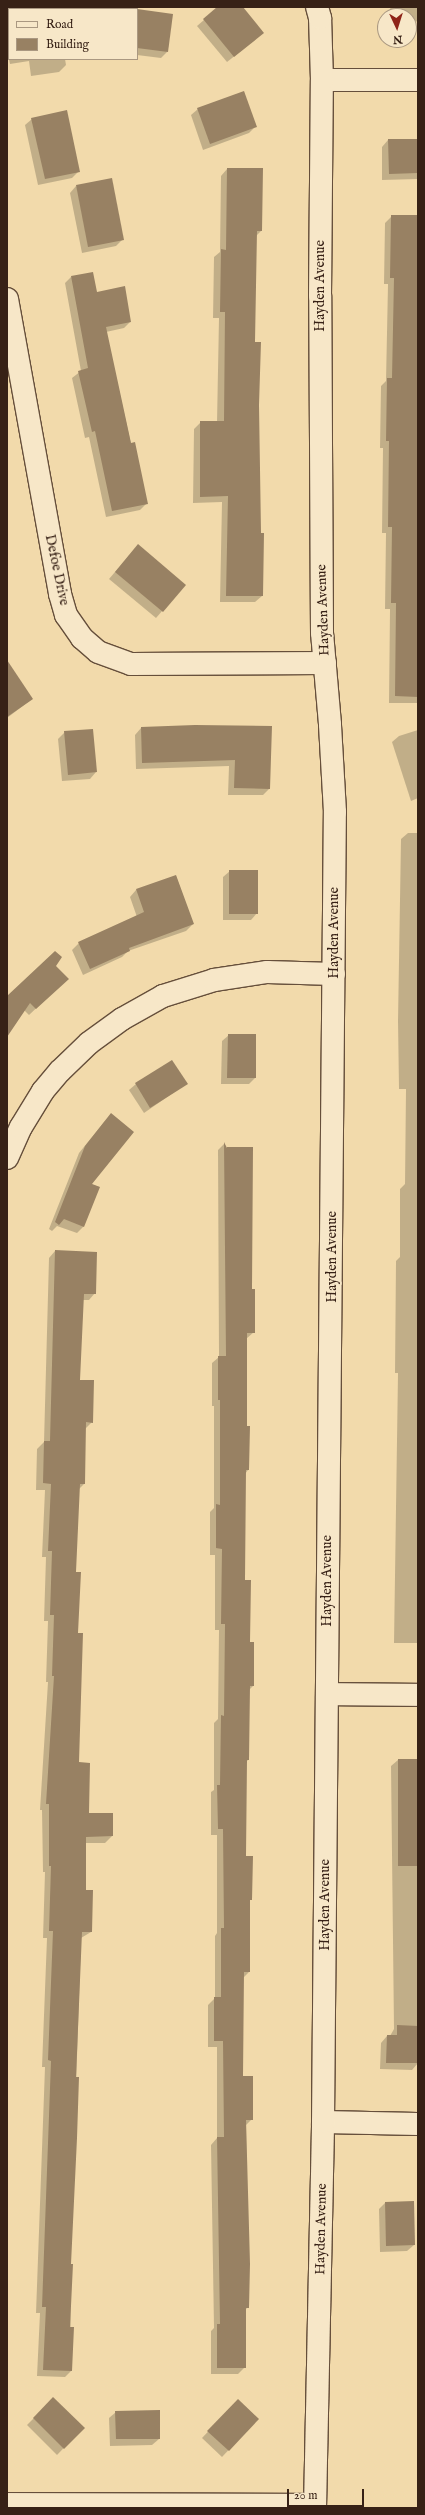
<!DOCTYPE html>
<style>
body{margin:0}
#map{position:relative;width:425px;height:2515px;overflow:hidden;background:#f2daab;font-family:"IM FELL English",serif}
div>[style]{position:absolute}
.shadow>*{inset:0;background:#0003}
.building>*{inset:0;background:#988163}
.roads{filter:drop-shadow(1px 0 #664f3b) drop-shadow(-1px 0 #664f3b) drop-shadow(0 1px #664f3b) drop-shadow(0 -1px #664f3b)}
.minor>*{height:22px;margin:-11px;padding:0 11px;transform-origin:11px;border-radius:11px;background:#f7e7c8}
span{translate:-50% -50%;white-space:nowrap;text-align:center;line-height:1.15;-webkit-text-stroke:3.5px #f7e7c8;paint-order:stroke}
.street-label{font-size:14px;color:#372116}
.frame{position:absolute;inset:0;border:8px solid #372116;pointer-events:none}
.legend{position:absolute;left:8px;top:8px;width:130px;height:52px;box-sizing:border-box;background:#f7e7c8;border:1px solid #aa9881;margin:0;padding:5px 7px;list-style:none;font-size:12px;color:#372116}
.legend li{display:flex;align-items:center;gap:8px;height:20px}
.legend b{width:20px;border:1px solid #aa9881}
.north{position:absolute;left:377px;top:8px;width:40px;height:40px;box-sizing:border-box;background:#f7e7c8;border:1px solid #aa9881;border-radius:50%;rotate:176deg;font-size:11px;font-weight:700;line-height:16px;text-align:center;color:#372116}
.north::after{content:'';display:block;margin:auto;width:14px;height:18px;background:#8f2418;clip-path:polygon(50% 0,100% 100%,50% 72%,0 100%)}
.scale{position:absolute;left:287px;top:2489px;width:77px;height:18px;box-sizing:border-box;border:2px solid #372116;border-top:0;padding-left:5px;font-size:12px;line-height:14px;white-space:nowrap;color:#372116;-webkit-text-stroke:3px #f7e7c8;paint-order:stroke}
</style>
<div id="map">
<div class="shadow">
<div style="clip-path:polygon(219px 7px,242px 7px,256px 39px,227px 62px,197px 26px)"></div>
<div style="clip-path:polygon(391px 7px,418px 7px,418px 22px,409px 19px,409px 16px,389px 11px)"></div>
<div style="clip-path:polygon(137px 10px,167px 52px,161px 58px,137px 55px)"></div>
<div style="clip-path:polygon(9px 21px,9px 57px,7px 42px,7px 23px)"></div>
<div style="clip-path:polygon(9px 59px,65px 59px,66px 65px,59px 72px,31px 76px,29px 61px,10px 64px)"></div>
<div style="clip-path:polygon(198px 109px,255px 127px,249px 133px,203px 150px,191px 115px)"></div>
<div style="clip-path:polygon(32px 119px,79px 171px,72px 178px,38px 185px,25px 125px)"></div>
<div style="clip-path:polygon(388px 140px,418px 140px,418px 179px,382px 180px,382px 147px)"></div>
<div style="clip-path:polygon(227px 169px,262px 169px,261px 231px,256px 236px,254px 343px,262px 596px,255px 602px,220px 602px,222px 502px,193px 503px,194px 429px,201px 422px,217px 422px,219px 318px,213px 318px,214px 257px,220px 252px,221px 176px)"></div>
<div style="clip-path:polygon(76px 186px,123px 239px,116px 246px,82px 253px,70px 193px)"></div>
<div style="clip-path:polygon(392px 216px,418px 216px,418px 703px,389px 703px,390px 609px,385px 609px,386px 533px,382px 533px,383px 448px,380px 448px,381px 386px,386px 381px,388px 284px,384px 284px,385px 223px)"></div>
<div style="clip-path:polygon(71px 277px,96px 293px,130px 322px,124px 328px,106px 332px,131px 444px,147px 503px,140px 510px,106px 517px,89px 437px,85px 438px,72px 378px,81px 371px,65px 283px)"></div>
<div style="clip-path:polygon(132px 552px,185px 585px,156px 618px,109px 579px)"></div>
<div style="clip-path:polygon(7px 662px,32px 699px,7px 718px)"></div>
<div style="clip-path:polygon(271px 727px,269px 789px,263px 795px,228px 795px,229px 766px,136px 769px,135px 735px,141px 728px)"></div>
<div style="clip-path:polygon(92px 730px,96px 772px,90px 779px,62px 781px,58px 739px,65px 732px)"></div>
<div style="clip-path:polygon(418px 730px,418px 798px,411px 801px,392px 742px,399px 736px)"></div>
<div style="clip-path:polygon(408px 833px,418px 833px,418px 1643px,394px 1643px,398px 1373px,395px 1373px,396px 1261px,400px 1257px,400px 1189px,405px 1184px,406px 1089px,399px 1089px,398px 1021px,401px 839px)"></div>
<div style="clip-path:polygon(230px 871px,257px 913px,251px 920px,223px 920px,223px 877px)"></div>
<div style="clip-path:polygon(176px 876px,193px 924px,186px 931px,128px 951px,122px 957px,83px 975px,72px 950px,79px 943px,137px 917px,130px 897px,136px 890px)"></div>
<div style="clip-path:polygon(55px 966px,61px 985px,29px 1015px,24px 1010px,7px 1035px,7px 998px)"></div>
<div style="clip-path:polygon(229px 1035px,255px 1078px,249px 1084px,221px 1084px,222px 1041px)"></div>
<div style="clip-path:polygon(136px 1084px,186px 1084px,144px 1113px,129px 1090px)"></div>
<div style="clip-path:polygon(105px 1121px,91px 1184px,99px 1187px,83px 1227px,77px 1233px,57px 1226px,52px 1231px,49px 1229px,79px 1153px)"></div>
<div style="clip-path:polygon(224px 1144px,227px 1149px,252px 1290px,254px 1332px,246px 1339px,246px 1427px,248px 1470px,245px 1474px,244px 1581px,253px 1686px,249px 1690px,248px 1760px,246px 1762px,245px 1856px,251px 1899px,249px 1901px,249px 1972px,243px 1978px,242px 2077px,252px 2119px,246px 2125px,248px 2307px,245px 2310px,245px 2367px,238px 2374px,211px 2374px,211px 2331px,214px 2328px,211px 2145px,217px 2138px,217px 2047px,208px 2047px,208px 2005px,215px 1998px,215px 1936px,217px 1933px,217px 1835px,211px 1835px,211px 1792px,214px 1790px,214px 1723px,218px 1719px,219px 1630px,215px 1630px,215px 1555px,210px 1555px,210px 1512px,214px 1508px,214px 1406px,212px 1406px,212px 1363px,219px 1357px,218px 1150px)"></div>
<div style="clip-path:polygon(55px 1251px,95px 1293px,89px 1300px,83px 1300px,79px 1381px,92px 1422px,85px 1429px,84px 1484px,79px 1489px,75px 1573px,78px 1763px,88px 1814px,112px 1836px,105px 1843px,85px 1843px,85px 1891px,91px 1932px,81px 1938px,70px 2265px,71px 2371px,65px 2377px,37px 2376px,40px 2313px,36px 2313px,45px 2067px,42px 2067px,47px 1938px,43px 1938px,45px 1872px,43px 1872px,42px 1810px,40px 1810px,48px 1682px,46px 1682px,48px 1621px,44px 1621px,46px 1557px,42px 1557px,45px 1490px,36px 1490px,37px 1449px,44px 1442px,49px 1258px)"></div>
<div style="clip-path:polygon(398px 1760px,418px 1760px,418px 2063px,412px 2070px,380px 2069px,381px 2043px,387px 2036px,390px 2036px,394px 2029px,391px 1766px)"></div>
<div style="clip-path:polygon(385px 2203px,414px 2245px,407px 2251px,380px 2252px,379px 2209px)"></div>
<div style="clip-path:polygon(53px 2399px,83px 2428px,57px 2455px,27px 2425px)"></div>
<div style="clip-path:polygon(238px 2400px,258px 2419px,222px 2457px,202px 2438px)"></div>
<div style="clip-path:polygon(116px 2412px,159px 2439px,152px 2445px,110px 2446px,109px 2418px)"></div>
</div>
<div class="building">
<div style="clip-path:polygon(217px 7px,243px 7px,264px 33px,234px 57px,203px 19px)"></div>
<div style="clip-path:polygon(137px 9px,173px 14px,168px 52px,137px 48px)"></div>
<div style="clip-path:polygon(244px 91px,257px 127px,210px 144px,197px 108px)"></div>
<div style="clip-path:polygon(67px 110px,80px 172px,45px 179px,31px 118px)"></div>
<div style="clip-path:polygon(388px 139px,418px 139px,418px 173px,389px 174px)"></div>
<div style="clip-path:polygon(227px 168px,263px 168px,262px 231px,257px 231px,255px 342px,261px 342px,259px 405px,261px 533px,264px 533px,263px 596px,226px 596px,228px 496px,200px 497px,200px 421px,224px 421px,225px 312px,220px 312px,221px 249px,226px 250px)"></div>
<div style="clip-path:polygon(112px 178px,124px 240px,88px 247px,76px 185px)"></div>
<div style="clip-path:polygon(391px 215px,418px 215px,418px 697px,395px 696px,396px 603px,391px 603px,392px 527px,388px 527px,389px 441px,386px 441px,387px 378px,392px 378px,394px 278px,390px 278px)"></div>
<div style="clip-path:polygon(93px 272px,97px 292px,125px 286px,131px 322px,106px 327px,131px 443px,135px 442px,148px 504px,112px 511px,95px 431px,92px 432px,78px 371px,88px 368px,71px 276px)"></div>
<div style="clip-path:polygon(138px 544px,186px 585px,163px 612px,115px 572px)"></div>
<div style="clip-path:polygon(7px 660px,33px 699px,7px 717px)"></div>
<div style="clip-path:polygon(195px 725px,272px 726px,270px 789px,234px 788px,235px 760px,142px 763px,141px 727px)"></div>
<div style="clip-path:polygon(93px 729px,97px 772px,68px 775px,64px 731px)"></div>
<div style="clip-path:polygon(229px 870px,258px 870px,258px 914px,229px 914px)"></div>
<div style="clip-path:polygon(176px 875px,194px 924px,129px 948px,130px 951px,90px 969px,78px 942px,144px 912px,136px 889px)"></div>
<div style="clip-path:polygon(55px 951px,62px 957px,56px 966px,69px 979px,36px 1009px,30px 1003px,7px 1037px,7px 996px)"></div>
<div style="clip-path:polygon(228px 1034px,256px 1034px,256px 1078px,227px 1078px)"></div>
<div style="clip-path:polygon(172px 1060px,188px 1084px,150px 1108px,135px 1083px)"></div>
<div style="clip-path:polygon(111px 1113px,134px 1132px,92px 1184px,100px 1187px,84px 1227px,64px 1219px,59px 1225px,55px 1222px,85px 1146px)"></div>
<div style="clip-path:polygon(224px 1142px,227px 1148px,227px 1147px,253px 1147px,252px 1289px,255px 1289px,255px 1333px,247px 1333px,247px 1426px,250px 1426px,249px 1470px,246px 1470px,245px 1580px,251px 1580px,250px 1642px,254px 1642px,254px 1686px,250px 1686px,249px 1760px,247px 1760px,246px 1856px,253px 1856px,252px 1900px,250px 1900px,250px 1972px,244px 1972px,243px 2076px,253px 2076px,253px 2120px,246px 2120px,250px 2264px,249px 2308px,246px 2308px,246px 2368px,217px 2368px,217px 2324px,220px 2324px,217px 2137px,224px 2137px,223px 2041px,214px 2041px,214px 1997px,221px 1997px,221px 1928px,224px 1928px,223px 1829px,218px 1829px,217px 1785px,220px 1785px,221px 1715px,224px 1716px,225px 1624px,221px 1624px,222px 1549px,216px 1548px,216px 1504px,220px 1505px,220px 1400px,218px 1400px,218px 1356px,226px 1356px)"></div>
<div style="clip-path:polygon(55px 1250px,97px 1252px,96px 1294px,84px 1294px,80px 1380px,94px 1380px,93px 1423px,86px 1422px,85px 1484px,80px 1484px,76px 1572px,81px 1572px,78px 1633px,83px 1633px,79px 1762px,90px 1763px,89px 1813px,113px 1813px,113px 1836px,86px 1837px,86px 1890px,93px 1890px,92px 1932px,82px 1932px,76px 2077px,79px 2077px,77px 2138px,71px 2264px,73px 2264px,70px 2327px,74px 2327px,72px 2371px,43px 2370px,46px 2307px,42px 2307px,51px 2061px,48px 2060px,53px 1931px,49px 1931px,51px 1866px,49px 1866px,49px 1804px,46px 1804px,54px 1676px,52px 1676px,54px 1615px,50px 1615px,52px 1551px,48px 1551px,51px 1484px,43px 1483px,44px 1441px,50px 1441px)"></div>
<div style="clip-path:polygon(398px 1759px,418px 1759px,418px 1866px,398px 1866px)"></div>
<div style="clip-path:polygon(397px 2025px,418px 2026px,418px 2063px,386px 2063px,387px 2035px,397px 2035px)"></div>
<div style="clip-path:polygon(414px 2201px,415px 2245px,386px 2246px,385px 2202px)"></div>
<div style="clip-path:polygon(53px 2397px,85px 2428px,64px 2449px,33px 2418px)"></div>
<div style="clip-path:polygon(238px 2399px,259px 2419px,229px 2451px,207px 2431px)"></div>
<div style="clip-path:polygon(160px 2410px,160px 2439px,116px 2439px,115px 2411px)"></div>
</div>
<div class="roads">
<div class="minor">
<div style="left:322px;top:80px;width:96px"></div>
<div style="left:7px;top:299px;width:300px;rotate:79.8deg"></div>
<div style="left:60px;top:594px;width:22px;rotate:74deg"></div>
<div style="left:66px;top:615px;width:28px;rotate:55deg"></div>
<div style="left:82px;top:638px;width:21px;rotate:41deg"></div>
<div style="left:98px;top:652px;width:35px;rotate:20deg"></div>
<div style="left:131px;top:664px;width:194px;rotate:-0.3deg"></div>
<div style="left:7px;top:1158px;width:34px;rotate:-66deg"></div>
<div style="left:21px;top:1127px;width:42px;rotate:-58.6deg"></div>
<div style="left:43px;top:1091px;width:26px;rotate:-50deg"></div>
<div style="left:60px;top:1071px;width:40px;rotate:-44deg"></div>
<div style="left:89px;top:1043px;width:41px;rotate:-36deg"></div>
<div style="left:122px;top:1019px;width:47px;rotate:-29.3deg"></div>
<div style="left:163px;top:996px;width:53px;rotate:-17.4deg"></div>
<div style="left:214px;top:980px;width:54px;rotate:-8.6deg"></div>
<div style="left:267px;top:972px;width:67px;rotate:1.7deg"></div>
<div style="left:327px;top:1694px;width:91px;rotate:0.6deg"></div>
<div style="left:323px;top:2122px;width:95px;rotate:1.2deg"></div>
<div style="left:7px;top:2504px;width:308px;rotate:0.2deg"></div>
<div style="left:315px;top:2508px;width:386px;rotate:-88.8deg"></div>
<div style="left:323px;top:2122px;width:1310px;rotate:-89.48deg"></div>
<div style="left:335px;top:812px;width:88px;rotate:-93.3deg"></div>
<div style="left:330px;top:724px;width:91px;rotate:-95deg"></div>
<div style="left:322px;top:633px;width:337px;rotate:-90.3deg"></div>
<div style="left:320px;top:296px;width:216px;rotate:-89.5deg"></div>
<div style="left:322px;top:80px;width:62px;rotate:-91.8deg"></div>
<div style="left:320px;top:18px;width:11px;rotate:-105deg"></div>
</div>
</div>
<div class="street-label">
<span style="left:320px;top:286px;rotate:-90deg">Hayden Avenue</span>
<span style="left:57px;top:570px;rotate:78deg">Defoe Drive</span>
<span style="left:323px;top:610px;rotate:-92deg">Hayden Avenue</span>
<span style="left:334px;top:933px;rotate:-90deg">Hayden Avenue</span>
<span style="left:332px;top:1257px;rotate:-90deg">Hayden Avenue</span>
<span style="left:327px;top:1581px;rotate:-90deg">Hayden Avenue</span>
<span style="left:325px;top:1905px;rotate:-90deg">Hayden Avenue</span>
<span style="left:321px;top:2229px;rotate:-89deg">Hayden Avenue</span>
</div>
<div class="frame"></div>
<ul class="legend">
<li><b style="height:5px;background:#f7e7c8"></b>Road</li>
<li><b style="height:11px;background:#988163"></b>Building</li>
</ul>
<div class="north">N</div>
<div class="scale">20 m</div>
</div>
